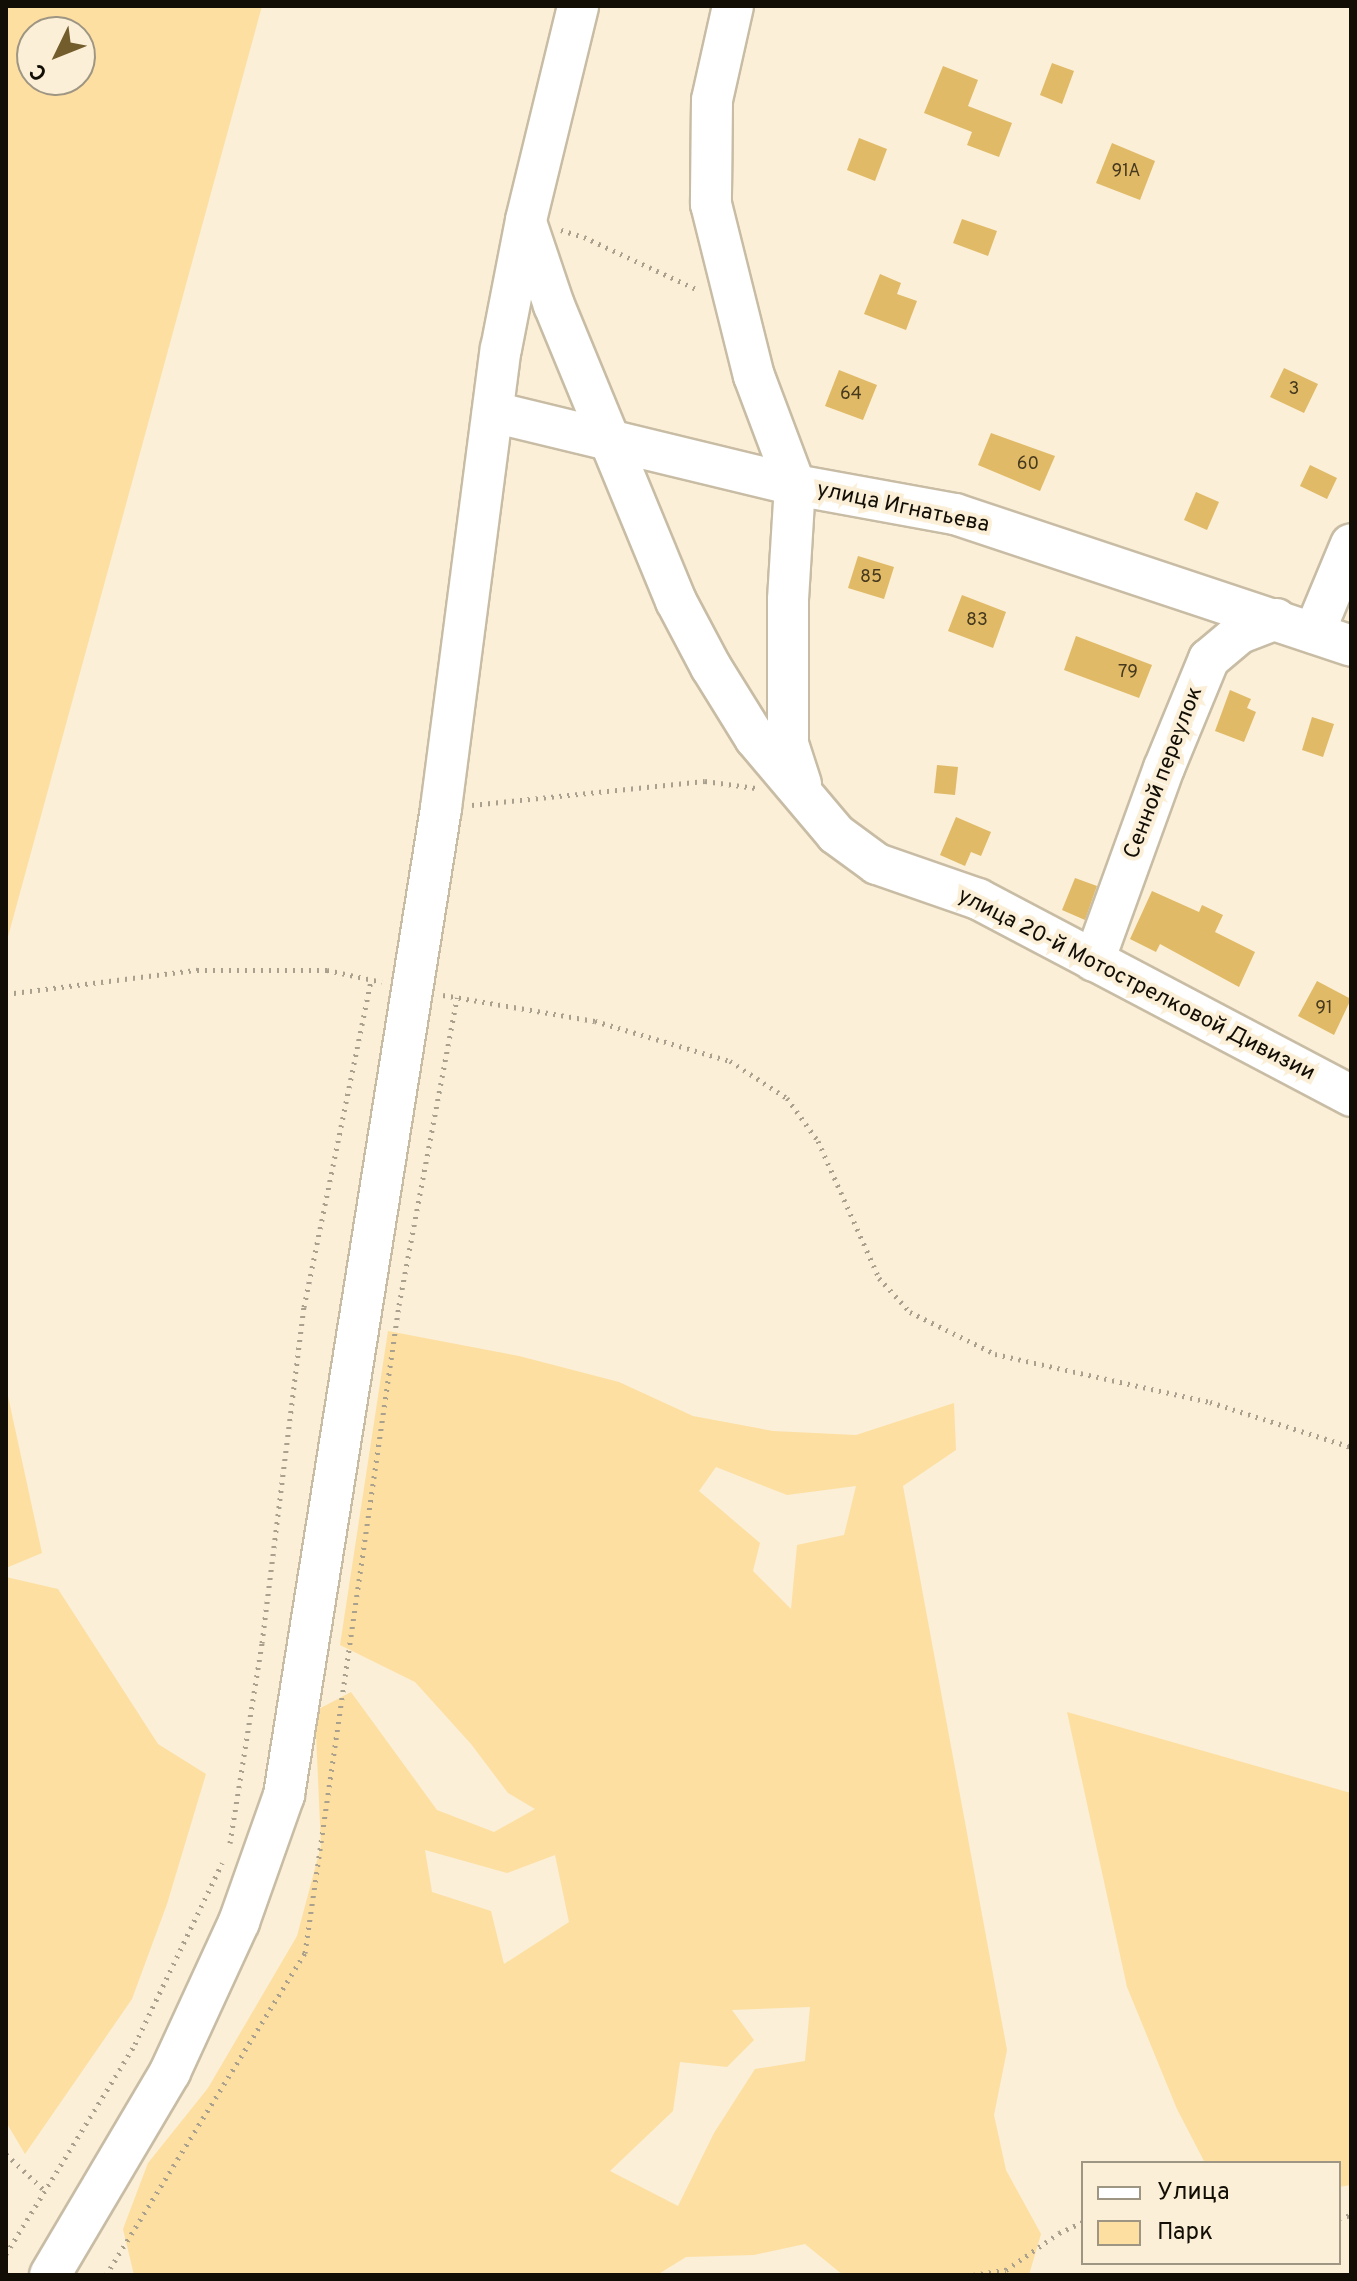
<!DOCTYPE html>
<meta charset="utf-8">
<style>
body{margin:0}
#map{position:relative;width:1357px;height:2281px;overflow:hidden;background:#fbefd7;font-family:Overpass,sans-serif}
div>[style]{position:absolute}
.green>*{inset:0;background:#fddfa1}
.building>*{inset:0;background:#e0ba66}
.path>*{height:5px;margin-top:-2.5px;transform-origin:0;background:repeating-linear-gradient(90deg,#a9a08e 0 2px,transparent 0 8px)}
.roads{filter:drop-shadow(2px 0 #c8bca5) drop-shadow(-2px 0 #c8bca5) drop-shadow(0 2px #c8bca5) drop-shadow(0 -2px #c8bca5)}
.minor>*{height:40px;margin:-20px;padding:0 20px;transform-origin:20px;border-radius:20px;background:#fff}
span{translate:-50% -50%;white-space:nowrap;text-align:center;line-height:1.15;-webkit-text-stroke:8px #fbefd7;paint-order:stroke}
.number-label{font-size:18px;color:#46391e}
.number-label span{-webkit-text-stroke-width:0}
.street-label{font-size:22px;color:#120e06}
.frame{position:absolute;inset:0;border:8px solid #120e06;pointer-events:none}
.legend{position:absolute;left:1081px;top:2161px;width:260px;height:104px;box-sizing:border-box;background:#fbefd7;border:2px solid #9e9583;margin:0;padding:10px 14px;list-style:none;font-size:24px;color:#120e06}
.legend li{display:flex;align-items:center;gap:16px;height:40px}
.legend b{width:40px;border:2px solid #9e9583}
.north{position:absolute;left:16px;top:16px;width:80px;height:80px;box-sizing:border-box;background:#fbefd7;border:2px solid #9e9583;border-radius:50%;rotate:227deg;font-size:22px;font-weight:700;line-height:32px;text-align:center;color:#120e06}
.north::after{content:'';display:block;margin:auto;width:28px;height:36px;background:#735d2d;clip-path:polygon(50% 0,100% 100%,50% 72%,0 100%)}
</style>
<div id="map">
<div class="green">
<div style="clip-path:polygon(evenodd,6px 6px,262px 6px,6px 944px,6px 6px,32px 32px,80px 32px,80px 80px,32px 80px,32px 32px)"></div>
<div style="clip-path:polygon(evenodd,388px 1331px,519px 1356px,619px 1382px,693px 1416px,773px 1431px,856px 1435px,954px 1403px,956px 1450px,903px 1486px,1007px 2050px,994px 2115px,1006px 2170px,1041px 2234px,1029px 2275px,843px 2275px,805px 2244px,754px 2255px,686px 2257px,657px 2275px,134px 2275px,123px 2229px,148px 2163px,208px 2088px,297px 1936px,321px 1846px,315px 1711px,351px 1692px,437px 1810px,494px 1832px,535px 1809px,508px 1793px,471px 1744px,415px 1682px,340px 1645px,388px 1331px,716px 1467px,787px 1495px,856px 1486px,844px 1535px,797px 1545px,791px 1609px,753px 1571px,760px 1543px,699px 1491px,716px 1467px,388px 1331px,425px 1850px,507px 1873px,555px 1855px,569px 1922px,504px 1964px,491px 1911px,432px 1892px,425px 1850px,388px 1331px,810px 2007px,805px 2061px,755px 2069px,714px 2133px,678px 2206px,610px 2171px,673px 2111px,680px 2062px,727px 2067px,754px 2040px,732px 2010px,810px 2007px)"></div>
<div style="clip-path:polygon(6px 1387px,42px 1553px,6px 1568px)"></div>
<div style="clip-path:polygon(6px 1577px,58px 1589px,158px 1744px,206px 1774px,167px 1904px,132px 1999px,25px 2154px,6px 2122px)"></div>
<div style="clip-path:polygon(1067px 1712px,1351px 1793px,1351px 2185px,1339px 2187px,1339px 2163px,1205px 2163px,1177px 2109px,1127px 1987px)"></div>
</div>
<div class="building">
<div style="clip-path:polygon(1052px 63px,1074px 71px,1062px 104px,1040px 95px)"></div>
<div style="clip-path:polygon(943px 66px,978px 80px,968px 106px,1012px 123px,999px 157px,967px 145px,972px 132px,924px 113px)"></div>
<div style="clip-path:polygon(859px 138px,887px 149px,875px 181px,847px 170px)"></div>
<div style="clip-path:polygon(1112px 143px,1155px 161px,1140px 200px,1096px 183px)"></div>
<div style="clip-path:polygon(962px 219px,997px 231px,988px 256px,953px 243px)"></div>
<div style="clip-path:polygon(880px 274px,901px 283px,897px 294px,917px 301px,906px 330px,864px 314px)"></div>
<div style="clip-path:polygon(1284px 368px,1318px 384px,1304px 413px,1270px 397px)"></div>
<div style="clip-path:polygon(839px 370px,877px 385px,863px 420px,825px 406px)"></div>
<div style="clip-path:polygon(991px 433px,1055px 456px,1040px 491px,978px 465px)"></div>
<div style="clip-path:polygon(1310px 465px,1337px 478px,1327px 499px,1300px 486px)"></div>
<div style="clip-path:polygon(1196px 492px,1219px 502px,1207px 530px,1184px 520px)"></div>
<div style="clip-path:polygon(858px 556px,894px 567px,884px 599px,848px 588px)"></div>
<div style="clip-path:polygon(962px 595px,1006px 612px,993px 648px,948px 631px)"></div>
<div style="clip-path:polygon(1076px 636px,1152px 665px,1139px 698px,1064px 670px)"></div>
<div style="clip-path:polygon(1230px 690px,1251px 699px,1247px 708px,1256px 712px,1244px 742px,1215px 731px)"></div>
<div style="clip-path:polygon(1312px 717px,1334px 724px,1323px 757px,1302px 750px)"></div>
<div style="clip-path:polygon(937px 765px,958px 767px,955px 795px,934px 793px)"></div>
<div style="clip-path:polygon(956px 817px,991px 832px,981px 856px,971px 852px,965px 866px,940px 855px)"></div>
<div style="clip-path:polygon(1075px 878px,1097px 886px,1085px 920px,1062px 910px)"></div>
<div style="clip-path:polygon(1152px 891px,1199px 912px,1202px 905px,1223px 915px,1215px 932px,1255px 952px,1239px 987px,1160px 944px,1156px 952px,1130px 939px)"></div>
<div style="clip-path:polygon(1317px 981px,1351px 999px,1334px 1035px,1298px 1016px)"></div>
</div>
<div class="path">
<div style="left:561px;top:230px;width:24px;rotate:17deg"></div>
<div style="left:584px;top:237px;width:126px;rotate:24.9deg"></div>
<div style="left:472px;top:805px;width:234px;rotate:-5.9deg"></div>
<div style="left:705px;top:781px;width:51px;rotate:7.8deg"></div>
<div style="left:6px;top:994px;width:193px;rotate:-7.2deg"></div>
<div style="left:197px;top:970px;width:130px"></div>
<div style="left:327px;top:970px;width:56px;rotate:12.3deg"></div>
<div style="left:443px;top:995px;width:154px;rotate:9.7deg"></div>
<div style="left:595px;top:1021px;width:141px;rotate:16.5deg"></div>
<div style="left:730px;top:1061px;width:68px;rotate:33deg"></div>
<div style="left:787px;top:1098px;width:53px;rotate:54.2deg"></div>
<div style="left:818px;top:1141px;width:150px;rotate:66deg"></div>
<div style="left:879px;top:1278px;width:46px;rotate:47.6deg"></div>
<div style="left:910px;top:1312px;width:95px;rotate:26.3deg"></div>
<div style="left:995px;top:1354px;width:220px;rotate:12.6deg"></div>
<div style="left:1210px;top:1402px;width:148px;rotate:17.7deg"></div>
<div style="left:230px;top:1843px;width:203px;rotate:-80.9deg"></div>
<div style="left:262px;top:1643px;width:339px;rotate:-82.9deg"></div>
<div style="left:304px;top:1307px;width:334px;rotate:-78.4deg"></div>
<div style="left:6px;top:2154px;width:52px;rotate:43.5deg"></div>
<div style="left:1339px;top:2218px;width:12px;rotate:-14deg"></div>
<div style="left:6px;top:2254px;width:246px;rotate:-58.4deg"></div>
<div style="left:135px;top:2044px;width:201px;rotate:-64.3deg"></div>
<div style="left:106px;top:2275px;width:379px;rotate:-58.3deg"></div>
<div style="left:305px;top:1953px;width:655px;rotate:-81.75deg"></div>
<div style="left:399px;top:1305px;width:313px;rotate:-79.3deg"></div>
<div style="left:973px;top:2275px;width:33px;rotate:-9deg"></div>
<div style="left:1006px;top:2270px;width:65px;rotate:-34.9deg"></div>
<div style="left:1059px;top:2233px;width:26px;rotate:-25deg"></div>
</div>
<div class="roads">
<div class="minor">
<div style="left:733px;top:6px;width:96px;rotate:102.6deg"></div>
<div style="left:712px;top:100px;width:104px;rotate:90.6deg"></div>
<div style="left:711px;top:204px;width:177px;rotate:76deg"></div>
<div style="left:754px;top:376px;width:116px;rotate:69.4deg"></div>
<div style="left:795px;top:485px;width:115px;rotate:93.5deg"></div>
<div style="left:788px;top:600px;width:144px;rotate:90deg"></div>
<div style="left:788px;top:744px;width:42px;rotate:72deg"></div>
<div style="left:527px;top:225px;width:84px;rotate:71.4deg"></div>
<div style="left:554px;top:305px;width:320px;rotate:67.6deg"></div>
<div style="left:676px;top:601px;width:75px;rotate:62.1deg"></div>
<div style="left:711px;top:667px;width:84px;rotate:58.2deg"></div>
<div style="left:755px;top:738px;width:126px;rotate:49.8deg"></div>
<div style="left:836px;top:834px;width:51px;rotate:36.2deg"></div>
<div style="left:877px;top:864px;width:107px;rotate:19.1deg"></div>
<div style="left:978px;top:899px;width:422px;rotate:27.8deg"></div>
<div style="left:493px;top:412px;width:311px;rotate:13.6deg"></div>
<div style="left:795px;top:485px;width:163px;rotate:10.3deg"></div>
<div style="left:955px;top:514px;width:417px;rotate:18.4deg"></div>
<div style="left:1314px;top:633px;width:96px;rotate:-67.4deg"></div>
<div style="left:1094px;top:961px;width:205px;rotate:-70.1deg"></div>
<div style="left:1164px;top:768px;width:118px;rotate:-67.6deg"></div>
<div style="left:1209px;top:659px;width:40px;rotate:-40deg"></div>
<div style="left:1240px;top:633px;width:39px;rotate:-21deg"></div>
<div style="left:50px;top:2275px;width:236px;rotate:-59.4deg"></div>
<div style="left:170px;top:2072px;width:165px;rotate:-65.3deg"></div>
<div style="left:239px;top:1922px;width:135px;rotate:-70.5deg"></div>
<div style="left:284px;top:1795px;width:999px;rotate:-80.96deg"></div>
<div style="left:441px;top:808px;width:463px;rotate:-82.6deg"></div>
<div style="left:501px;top:349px;width:131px;rotate:-79deg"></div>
<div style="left:526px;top:220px;width:220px;rotate:-76.3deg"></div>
</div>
</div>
<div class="number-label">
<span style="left:1126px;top:172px">91А</span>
<span style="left:1294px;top:390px">3</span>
<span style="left:851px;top:395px">64</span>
<span style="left:1028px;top:465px">60</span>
<span style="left:871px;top:578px">85</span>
<span style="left:977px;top:621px">83</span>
<span style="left:1128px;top:673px">79</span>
<span style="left:1324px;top:1009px">91</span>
</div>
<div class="street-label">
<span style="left:903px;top:508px;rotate:12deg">улица Игнатьева</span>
<span style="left:1164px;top:773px;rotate:-69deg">Сенной переулок</span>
<span style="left:1136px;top:985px;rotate:27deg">улица 20-й Мотострелковой Дивизии</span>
</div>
<div class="frame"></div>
<ul class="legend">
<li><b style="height:10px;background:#fff"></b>Улица</li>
<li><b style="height:22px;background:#fddfa1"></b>Парк</li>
</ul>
<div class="north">С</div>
</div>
